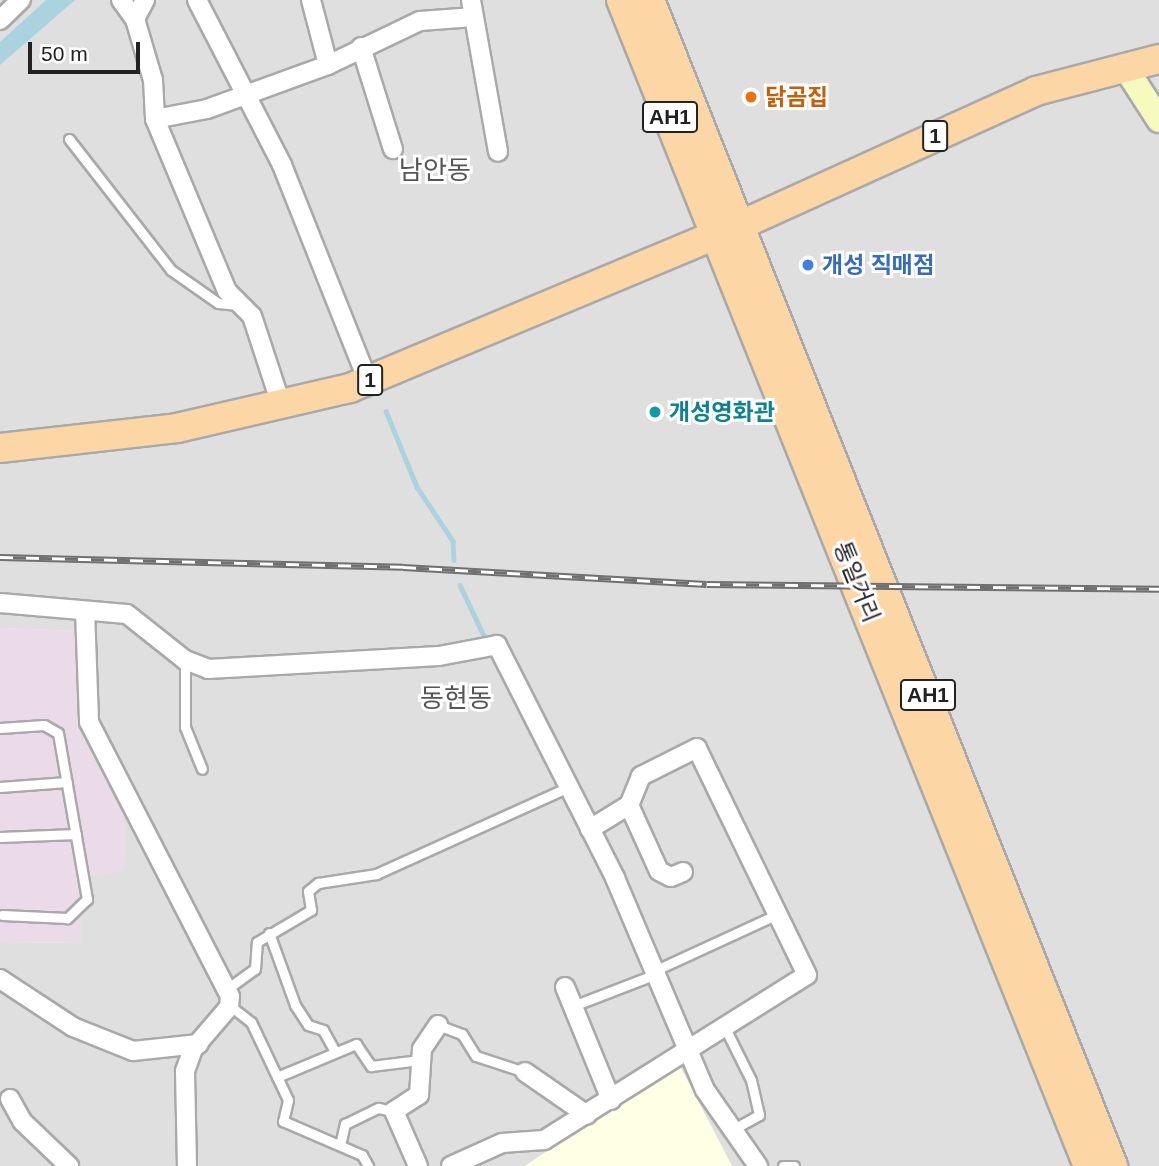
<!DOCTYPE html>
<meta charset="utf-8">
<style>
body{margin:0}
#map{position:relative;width:1159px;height:1166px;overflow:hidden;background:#f2efe9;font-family:Helvetica,"Noto Sans KR",sans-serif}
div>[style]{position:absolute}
.residential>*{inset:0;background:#e0dfdf}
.industrial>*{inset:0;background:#ebdbe8}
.education>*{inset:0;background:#ffffe5}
.water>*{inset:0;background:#aad3df}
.stream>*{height:4.5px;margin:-2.25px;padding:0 2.25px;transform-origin:2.25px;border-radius:2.25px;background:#aad3df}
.roads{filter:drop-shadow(2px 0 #a9a9a9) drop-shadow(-2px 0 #a9a9a9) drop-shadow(0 2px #a9a9a9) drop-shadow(0 -2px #a9a9a9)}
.lane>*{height:9px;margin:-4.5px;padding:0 4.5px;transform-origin:4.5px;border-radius:4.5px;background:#fff}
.street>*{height:18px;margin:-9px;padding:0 9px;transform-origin:9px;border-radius:9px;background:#fff}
.secondary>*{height:24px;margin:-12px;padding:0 12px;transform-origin:12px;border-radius:12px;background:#f7fabf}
.primary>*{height:28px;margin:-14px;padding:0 14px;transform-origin:14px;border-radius:14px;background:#fcd6a4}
.rail>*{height:7px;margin-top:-3.5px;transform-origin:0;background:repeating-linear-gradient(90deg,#fff 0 13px,#707070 0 26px);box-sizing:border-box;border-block:2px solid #707070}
.dots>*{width:19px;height:19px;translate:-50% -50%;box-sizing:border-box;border:4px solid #fff;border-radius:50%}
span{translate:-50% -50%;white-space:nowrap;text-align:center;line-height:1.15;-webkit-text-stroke:6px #fff;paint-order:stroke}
.shield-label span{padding:2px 5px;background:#fff;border:2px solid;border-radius:5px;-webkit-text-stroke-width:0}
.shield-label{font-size:21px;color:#222;font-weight:700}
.food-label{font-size:23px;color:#c56008;font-weight:700}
.left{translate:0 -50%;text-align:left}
.shop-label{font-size:23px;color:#366cbe;font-weight:700}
.culture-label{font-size:23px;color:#0d838f;font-weight:700}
.street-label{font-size:23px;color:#222}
.quarter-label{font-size:26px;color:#555}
.scale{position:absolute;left:28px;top:42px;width:112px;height:32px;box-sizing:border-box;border:4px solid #222;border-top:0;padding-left:9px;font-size:21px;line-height:24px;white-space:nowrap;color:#222;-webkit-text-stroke:5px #fff;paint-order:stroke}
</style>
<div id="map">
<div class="residential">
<div style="clip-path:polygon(0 0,1159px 0,1159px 1166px,732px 1166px,681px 1069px,525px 1166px,0 1166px,0 942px,80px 943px,81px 918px,94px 900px,90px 877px,126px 816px,86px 744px,80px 631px,0 628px)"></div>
</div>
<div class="industrial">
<div style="clip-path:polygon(0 628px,80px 631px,86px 744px,126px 816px,125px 870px,90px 877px,94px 900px,81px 918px,81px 943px,0 942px)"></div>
</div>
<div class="education">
<div style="clip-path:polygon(673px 1066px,681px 1068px,732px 1166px,525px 1166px)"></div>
</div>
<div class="water">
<div style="clip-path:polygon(46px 0,75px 0,0 65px,0 42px)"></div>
</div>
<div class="stream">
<div style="left:386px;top:411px;width:82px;rotate:67.8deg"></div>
<div style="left:417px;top:487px;width:65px;rotate:56.3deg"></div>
<div style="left:453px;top:541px;width:19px;rotate:87deg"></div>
<div style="left:460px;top:585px;width:63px;rotate:64.7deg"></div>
</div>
<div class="roads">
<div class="lane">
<div style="left:69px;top:139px;width:166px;rotate:52.1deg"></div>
<div style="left:171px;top:270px;width:57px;rotate:35.1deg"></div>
<div style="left:218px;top:303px;width:20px;rotate:6deg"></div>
<div style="left:185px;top:660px;width:67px;rotate:90deg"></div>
<div style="left:185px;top:727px;width:45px;rotate:68deg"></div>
<div style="left:0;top:728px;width:44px;rotate:-3.9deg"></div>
<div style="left:44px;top:725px;width:16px;rotate:30deg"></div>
<div style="left:58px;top:733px;width:169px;rotate:80.1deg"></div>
<div style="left:87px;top:899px;width:28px;rotate:136deg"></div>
<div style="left:67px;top:918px;width:65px;rotate:-177.4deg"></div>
<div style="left:0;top:787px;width:67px;rotate:-4.3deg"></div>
<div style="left:0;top:837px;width:76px;rotate:-2.3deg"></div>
<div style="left:269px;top:933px;width:77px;rotate:70.1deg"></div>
<div style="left:295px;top:1005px;width:24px;rotate:57deg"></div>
<div style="left:308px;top:1025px;width:16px;rotate:18deg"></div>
<div style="left:323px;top:1030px;width:23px;rotate:61deg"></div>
<div style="left:656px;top:970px;width:134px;rotate:-24.7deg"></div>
<div style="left:227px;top:989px;width:34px;rotate:-36deg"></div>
<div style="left:255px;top:969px;width:27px;rotate:-86deg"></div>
<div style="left:257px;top:942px;width:63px;rotate:-30.7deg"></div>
<div style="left:311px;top:910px;width:19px;rotate:-99deg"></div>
<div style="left:308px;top:891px;width:13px;rotate:-39deg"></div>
<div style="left:318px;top:883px;width:59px;rotate:-8.8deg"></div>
<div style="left:376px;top:874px;width:212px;rotate:-24.3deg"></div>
<div style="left:229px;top:1005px;width:28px;rotate:38deg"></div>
<div style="left:251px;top:1022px;width:86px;rotate:64.6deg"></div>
<div style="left:288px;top:1100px;width:22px;rotate:103deg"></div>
<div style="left:283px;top:1121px;width:86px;rotate:23.3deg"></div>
<div style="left:362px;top:1155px;width:13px;rotate:61deg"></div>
<div style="left:573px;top:1006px;width:89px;rotate:-21.1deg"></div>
<div style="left:438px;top:1025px;width:26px;rotate:21deg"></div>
<div style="left:462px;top:1034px;width:26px;rotate:58deg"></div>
<div style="left:476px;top:1056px;width:52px;rotate:18.1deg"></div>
<div style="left:724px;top:1026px;width:60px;rotate:63.4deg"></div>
<div style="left:751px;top:1080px;width:36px;rotate:77deg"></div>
<div style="left:759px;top:1115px;width:29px;rotate:151deg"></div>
<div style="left:277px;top:1077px;width:86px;rotate:-22.7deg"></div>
<div style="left:356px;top:1044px;width:27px;rotate:56deg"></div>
<div style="left:371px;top:1066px;width:49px;rotate:-7deg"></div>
<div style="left:340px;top:1145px;width:22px;rotate:-77deg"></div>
<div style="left:345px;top:1124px;width:37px;rotate:-26deg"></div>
<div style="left:378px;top:1108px;width:16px;rotate:11deg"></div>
<div style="left:783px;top:1166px;width:11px"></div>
</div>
<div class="street">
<div style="left:121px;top:0;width:24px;rotate:54deg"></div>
<div style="left:145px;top:0;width:21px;rotate:118deg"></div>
<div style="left:135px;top:19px;width:64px;rotate:73.6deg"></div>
<div style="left:153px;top:80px;width:39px;rotate:87deg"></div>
<div style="left:155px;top:119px;width:186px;rotate:67.3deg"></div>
<div style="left:227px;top:291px;width:35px;rotate:45deg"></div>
<div style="left:252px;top:316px;width:93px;rotate:71.8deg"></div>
<div style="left:197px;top:0;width:186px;rotate:62.7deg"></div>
<div style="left:282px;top:165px;width:232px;rotate:68.3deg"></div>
<div style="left:311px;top:0;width:67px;rotate:75.3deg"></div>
<div style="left:471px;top:0;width:154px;rotate:79.9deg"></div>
<div style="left:0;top:20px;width:29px;rotate:-44deg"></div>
<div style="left:361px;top:47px;width:107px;rotate:72.6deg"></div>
<div style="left:155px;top:119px;width:53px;rotate:-10.9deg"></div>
<div style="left:207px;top:109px;width:129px;rotate:-20deg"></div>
<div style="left:328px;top:65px;width:102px;rotate:-25.6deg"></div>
<div style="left:420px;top:21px;width:54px;rotate:-4.2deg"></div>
<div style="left:0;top:603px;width:127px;rotate:5deg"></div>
<div style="left:127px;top:614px;width:74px;rotate:38.4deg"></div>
<div style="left:185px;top:660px;width:25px;rotate:21deg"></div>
<div style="left:208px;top:669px;width:231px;rotate:-3.2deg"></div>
<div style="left:439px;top:656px;width:59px;rotate:-10.7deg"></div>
<div style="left:497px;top:645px;width:261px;rotate:63.1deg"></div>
<div style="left:615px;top:878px;width:230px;rotate:67deg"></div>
<div style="left:705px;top:1090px;width:93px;rotate:55.1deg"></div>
<div style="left:85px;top:611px;width:111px;rotate:87.9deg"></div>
<div style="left:89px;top:722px;width:308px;rotate:62.8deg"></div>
<div style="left:230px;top:996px;width:11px;rotate:95deg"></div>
<div style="left:229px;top:1007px;width:55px;rotate:130.6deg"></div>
<div style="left:193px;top:1049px;width:23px;rotate:110deg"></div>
<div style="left:185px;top:1071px;width:95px;rotate:88.8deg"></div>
<div style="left:629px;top:805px;width:72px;rotate:65.6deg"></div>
<div style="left:659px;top:871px;width:13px;rotate:27deg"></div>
<div style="left:671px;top:877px;width:13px;rotate:-23deg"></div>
<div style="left:0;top:979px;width:87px;rotate:33.3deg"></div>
<div style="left:73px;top:1027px;width:65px;rotate:21.8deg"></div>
<div style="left:133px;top:1051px;width:66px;rotate:-6.1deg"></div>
<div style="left:565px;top:987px;width:122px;rotate:67.8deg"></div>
<div style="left:525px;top:1072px;width:75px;rotate:34.7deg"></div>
<div style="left:10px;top:1099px;width:26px;rotate:61deg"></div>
<div style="left:23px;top:1122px;width:64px;rotate:43.7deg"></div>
<div style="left:418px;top:1166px;width:60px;rotate:-113.6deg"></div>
<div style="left:394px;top:1111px;width:30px;rotate:-33deg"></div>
<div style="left:419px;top:1095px;width:46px;rotate:-86.3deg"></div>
<div style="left:422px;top:1049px;width:29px;rotate:-56deg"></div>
<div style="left:451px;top:1166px;width:56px;rotate:-24.3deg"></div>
<div style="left:502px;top:1143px;width:42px;rotate:-4.1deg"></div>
<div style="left:544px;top:1140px;width:310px;rotate:-32.1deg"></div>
<div style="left:807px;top:975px;width:252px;rotate:-115.9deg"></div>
<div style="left:697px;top:748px;width:63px;rotate:153.4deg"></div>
<div style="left:641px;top:776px;width:31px;rotate:112deg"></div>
<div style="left:629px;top:805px;width:46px;rotate:148.4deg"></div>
</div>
<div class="secondary">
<div style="left:1125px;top:67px;width:63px;rotate:57.3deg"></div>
</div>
<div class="primary">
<div style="left:621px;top:0;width:1256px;rotate:68.17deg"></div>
<div style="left:650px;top:0;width:1255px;rotate:68.34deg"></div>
<div style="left:0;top:448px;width:178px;rotate:-6.4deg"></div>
<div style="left:177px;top:428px;width:178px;rotate:-13deg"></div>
<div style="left:350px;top:388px;width:426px;rotate:-22.7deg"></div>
<div style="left:743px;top:224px;width:322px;rotate:-24.4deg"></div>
<div style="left:1036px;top:91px;width:127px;rotate:-14.6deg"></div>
</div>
</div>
<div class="rail">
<div style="left:0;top:557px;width:403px;rotate:1.4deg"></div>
<div style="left:403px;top:567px;width:304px;rotate:3.2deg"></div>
<div style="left:707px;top:584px;width:452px;rotate:0.6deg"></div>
</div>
<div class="dots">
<div style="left:751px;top:97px;background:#e8710a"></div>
<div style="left:808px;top:265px;background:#3f7fe0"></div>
<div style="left:655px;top:412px;background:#0f9aa8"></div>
</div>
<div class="shield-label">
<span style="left:670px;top:117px">AH1</span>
<span style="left:935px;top:136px">1</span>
<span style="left:370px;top:380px">1</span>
<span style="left:928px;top:695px">AH1</span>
</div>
<div class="food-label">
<span class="left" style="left:765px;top:97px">닭곰집</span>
</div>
<div class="shop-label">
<span class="left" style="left:822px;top:265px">개성 직매점</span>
</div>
<div class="culture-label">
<span class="left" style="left:669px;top:412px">개성영화관</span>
</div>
<div class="street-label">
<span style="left:857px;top:582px;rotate:68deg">통일거리</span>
</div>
<div class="quarter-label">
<span style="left:435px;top:171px">남안동</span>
<span style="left:456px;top:699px">동현동</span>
</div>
<div class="scale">50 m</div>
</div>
